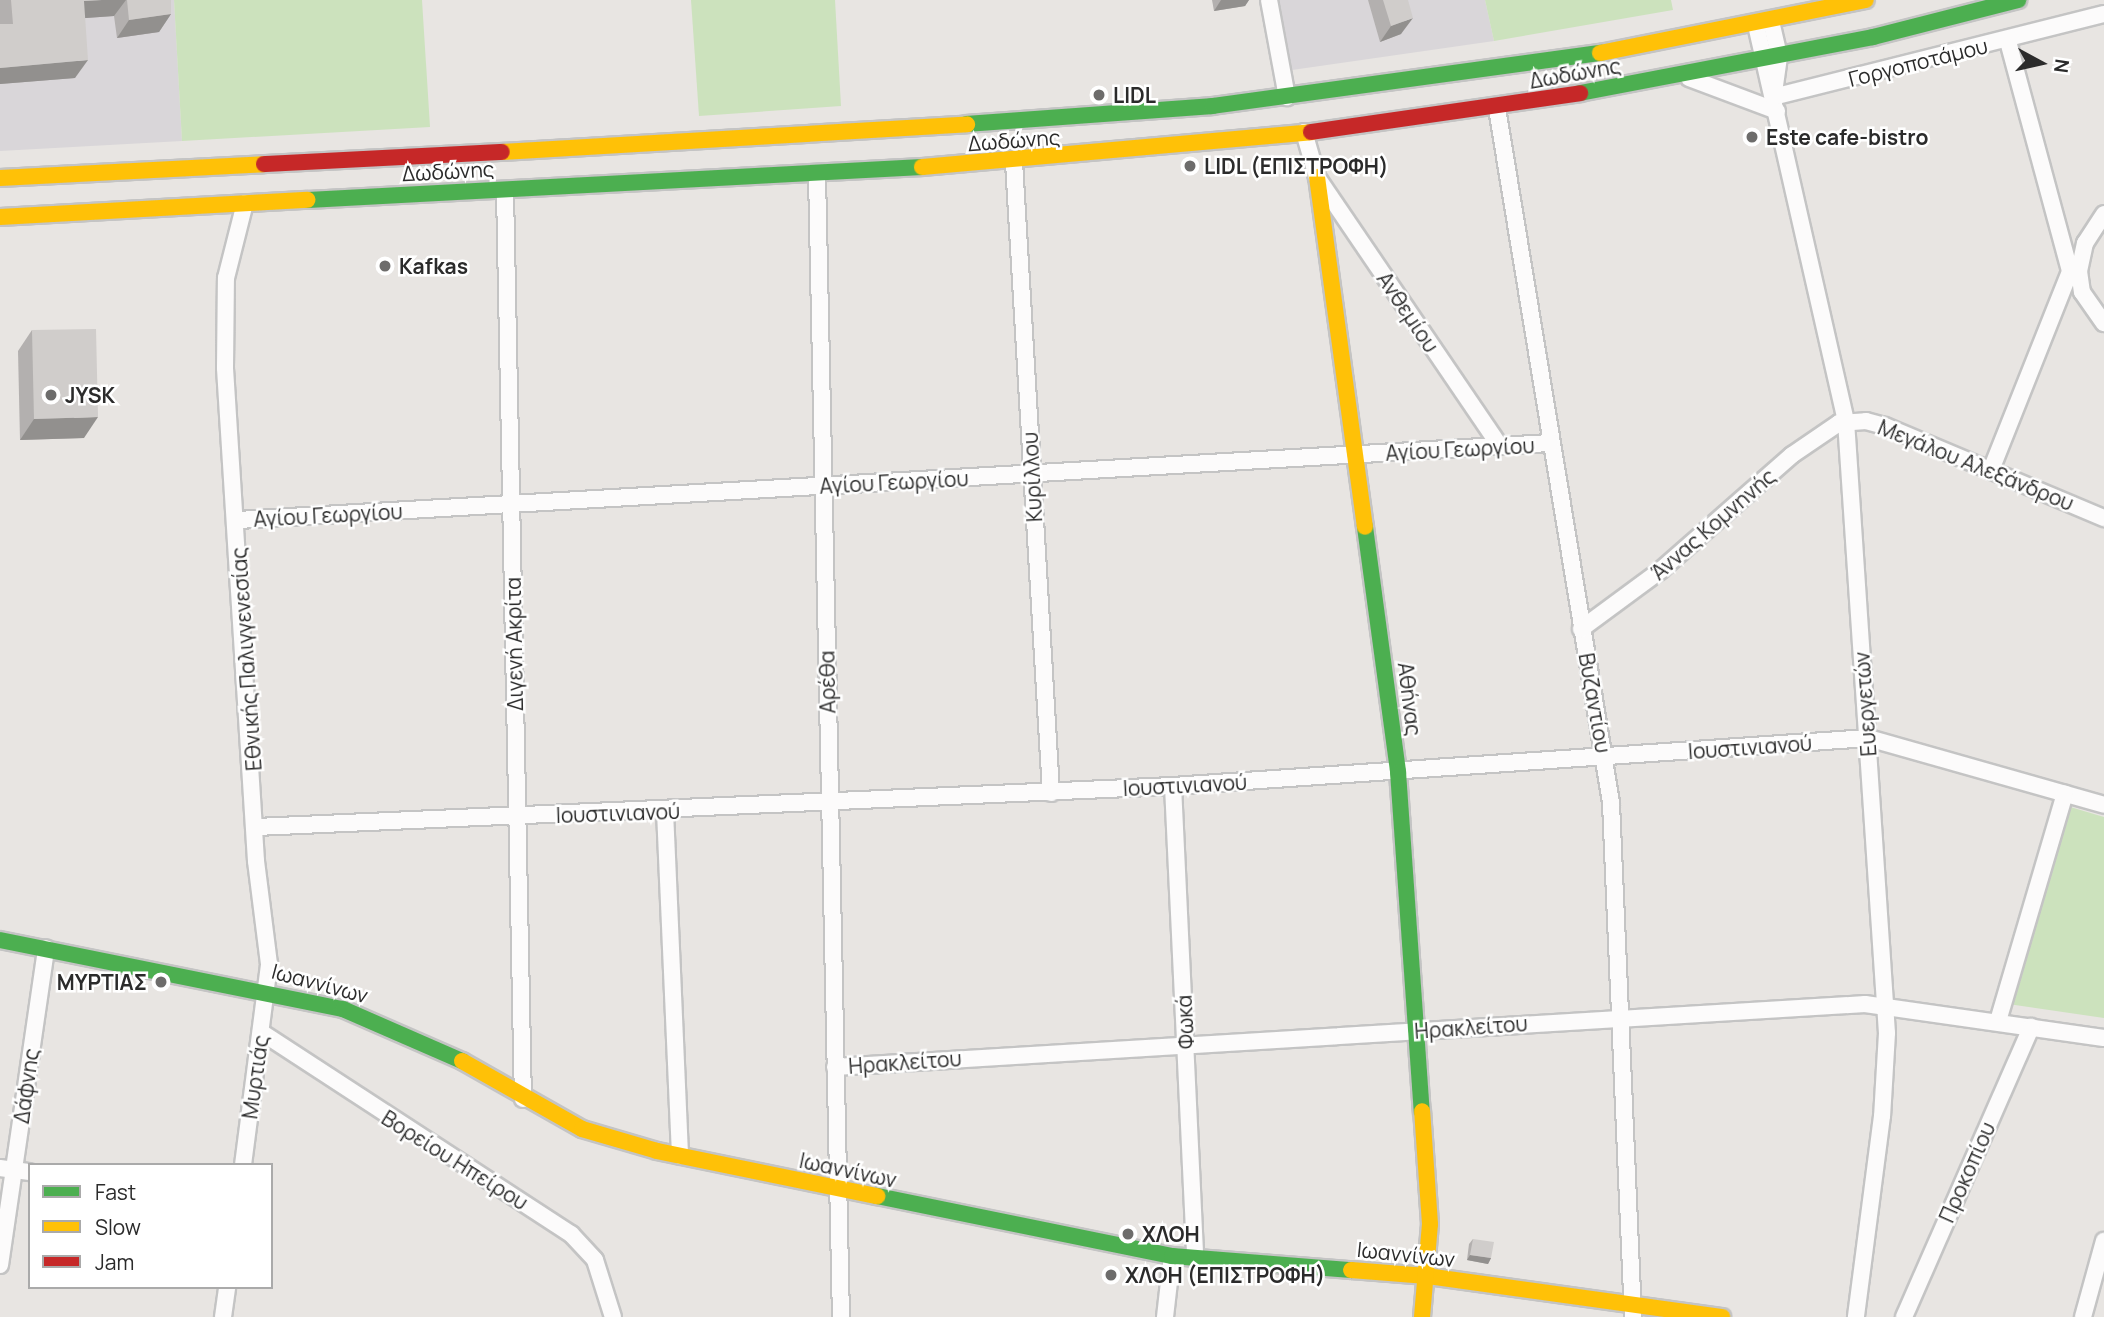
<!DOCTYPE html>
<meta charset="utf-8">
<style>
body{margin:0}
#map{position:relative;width:2104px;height:1317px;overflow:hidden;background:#e8e5e2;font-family:Manrope,sans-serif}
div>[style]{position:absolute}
.industrial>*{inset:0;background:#d9d6d9}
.green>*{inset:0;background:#cce2bd}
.roads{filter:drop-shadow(2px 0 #c4c4c4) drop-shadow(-2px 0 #c4c4c4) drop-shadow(0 2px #c4c4c4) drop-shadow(0 -2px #c4c4c4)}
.street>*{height:16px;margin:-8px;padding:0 8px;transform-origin:8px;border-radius:8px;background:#fcfbfb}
.fast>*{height:16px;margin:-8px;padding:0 8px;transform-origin:8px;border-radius:8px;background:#4caf50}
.slow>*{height:16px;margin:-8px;padding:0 8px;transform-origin:8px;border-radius:8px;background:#ffc107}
.jam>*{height:16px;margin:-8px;padding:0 8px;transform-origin:8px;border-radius:8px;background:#c62828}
.wall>*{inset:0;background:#b3b0af}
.shaded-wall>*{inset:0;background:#92908e}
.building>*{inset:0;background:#d0cdcb}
.dots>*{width:19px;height:19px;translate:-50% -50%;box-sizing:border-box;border:4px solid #fff;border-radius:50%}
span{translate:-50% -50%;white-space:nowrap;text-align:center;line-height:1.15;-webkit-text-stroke:5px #fff;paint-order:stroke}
.street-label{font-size:21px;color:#2b2b2b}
.poi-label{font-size:21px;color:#2b2b2b;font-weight:700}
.left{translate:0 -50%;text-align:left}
.right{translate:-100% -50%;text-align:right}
.legend{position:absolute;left:28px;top:1163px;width:245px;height:126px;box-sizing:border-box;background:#fff;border:2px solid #aaa;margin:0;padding:9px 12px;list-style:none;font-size:21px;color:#2b2b2b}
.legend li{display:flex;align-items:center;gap:14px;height:35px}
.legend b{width:35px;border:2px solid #aaa}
.north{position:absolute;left:2006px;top:28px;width:70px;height:70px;-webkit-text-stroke:5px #fff;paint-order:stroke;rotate:98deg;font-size:19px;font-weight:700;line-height:28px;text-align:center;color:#2b2b2b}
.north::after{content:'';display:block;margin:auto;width:24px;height:32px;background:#2b2b2b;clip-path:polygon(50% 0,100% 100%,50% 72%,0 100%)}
</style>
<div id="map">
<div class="industrial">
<div style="clip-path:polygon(0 0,174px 0,182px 141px,0 151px)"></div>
<div style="clip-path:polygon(1279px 0,1485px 0,1494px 41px,1292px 70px)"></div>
</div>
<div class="green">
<div style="clip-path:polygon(174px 0,422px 0,430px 127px,182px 141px)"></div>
<div style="clip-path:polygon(691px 0,835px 0,841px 106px,699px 116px)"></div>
<div style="clip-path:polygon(1485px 0,1671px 0,1673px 10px,1494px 41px)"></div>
<div style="clip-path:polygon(2067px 806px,2104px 817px,2104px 1018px,2008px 1004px)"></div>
</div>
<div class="roads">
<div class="street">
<div style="left:1269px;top:0;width:99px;rotate:79.5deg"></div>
<div style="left:1771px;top:21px;width:37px;rotate:77deg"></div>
<div style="left:1779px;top:57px;width:34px;rotate:98deg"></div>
<div style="left:1756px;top:25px;width:406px;rotate:77.2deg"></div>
<div style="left:1846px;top:421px;width:613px;rotate:86.17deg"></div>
<div style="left:1887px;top:1033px;width:83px;rotate:93.4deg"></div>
<div style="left:1882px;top:1116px;width:203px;rotate:97.4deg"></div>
<div style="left:1689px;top:78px;width:94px;rotate:20.6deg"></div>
<div style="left:1773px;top:97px;width:341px;rotate:-14.1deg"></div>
<div style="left:1497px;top:108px;width:704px;rotate:80.68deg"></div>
<div style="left:1611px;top:803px;width:514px;rotate:87.55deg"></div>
<div style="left:1304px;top:132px;width:47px;rotate:73.9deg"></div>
<div style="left:1317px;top:177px;width:325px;rotate:55.8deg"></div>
<div style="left:1014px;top:162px;width:632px;rotate:86.64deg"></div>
<div style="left:817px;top:174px;width:1143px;rotate:88.8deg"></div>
<div style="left:505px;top:190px;width:909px;rotate:88.87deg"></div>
<div style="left:2104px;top:214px;width:35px;rotate:123deg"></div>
<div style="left:2085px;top:243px;width:29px;rotate:102deg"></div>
<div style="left:2079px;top:271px;width:21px;rotate:82deg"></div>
<div style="left:2082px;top:292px;width:38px;rotate:55deg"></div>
<div style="left:1991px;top:470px;width:214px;rotate:-68.3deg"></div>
<div style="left:2070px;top:271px;width:238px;rotate:-105.1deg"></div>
<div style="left:238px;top:520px;width:1315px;rotate:-3.36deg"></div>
<div style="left:1581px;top:629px;width:99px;rotate:-36.4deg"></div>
<div style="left:1661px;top:570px;width:174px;rotate:-41.3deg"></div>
<div style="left:1792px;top:455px;width:57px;rotate:-34.2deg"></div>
<div style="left:1839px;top:423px;width:27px;rotate:-4deg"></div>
<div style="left:1866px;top:421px;width:20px;rotate:15deg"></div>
<div style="left:1885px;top:426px;width:238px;rotate:22.8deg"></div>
<div style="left:1173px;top:786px;width:473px;rotate:87.3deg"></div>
<div style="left:665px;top:811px;width:345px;rotate:87.5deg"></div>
<div style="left:256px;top:827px;width:918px;rotate:-2.56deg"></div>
<div style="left:1173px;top:786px;width:697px;rotate:-3.95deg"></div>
<div style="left:1868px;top:738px;width:245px;rotate:15.8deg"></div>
<div style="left:1998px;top:1021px;width:237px;rotate:-73.6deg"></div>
<div style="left:261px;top:1032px;width:370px;rotate:33.1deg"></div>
<div style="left:571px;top:1234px;width:35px;rotate:47deg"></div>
<div style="left:595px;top:1260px;width:60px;rotate:72.5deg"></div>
<div style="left:835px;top:1067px;width:1032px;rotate:-3.5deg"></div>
<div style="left:1865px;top:1004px;width:241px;rotate:8.1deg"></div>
<div style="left:243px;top:1165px;width:203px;rotate:-82.6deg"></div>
<div style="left:269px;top:964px;width:104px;rotate:-97.2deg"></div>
<div style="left:256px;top:861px;width:494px;rotate:-93.6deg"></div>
<div style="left:225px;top:368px;width:90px;rotate:-89.4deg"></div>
<div style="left:226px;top:278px;width:77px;rotate:-75.8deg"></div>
<div style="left:0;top:1168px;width:30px;rotate:8deg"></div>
<div style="left:0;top:1265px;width:320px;rotate:-81.7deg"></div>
<div style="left:223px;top:1317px;width:30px;rotate:-82deg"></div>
<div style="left:1165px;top:1317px;width:61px;rotate:-83.5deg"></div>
<div style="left:1904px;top:1317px;width:317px;rotate:-66.3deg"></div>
<div style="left:2083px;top:1317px;width:79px;rotate:-74.6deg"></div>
</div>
<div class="fast">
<div style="left:1580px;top:93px;width:298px;rotate:-10.8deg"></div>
<div style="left:1873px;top:37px;width:150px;rotate:-14.3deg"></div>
<div style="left:967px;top:124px;width:246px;rotate:-4.2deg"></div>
<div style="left:1212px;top:106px;width:392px;rotate:-7.8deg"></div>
<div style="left:308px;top:200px;width:615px;rotate:-3.08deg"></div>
<div style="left:1365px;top:527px;width:247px;rotate:82.3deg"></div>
<div style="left:1398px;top:772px;width:340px;rotate:86deg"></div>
<div style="left:0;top:940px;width:350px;rotate:11.4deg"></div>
<div style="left:343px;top:1009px;width:130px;rotate:23.6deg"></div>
<div style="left:877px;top:1196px;width:301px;rotate:11.5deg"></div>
<div style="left:1172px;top:1256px;width:180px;rotate:4.5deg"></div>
</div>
<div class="slow">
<div style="left:1600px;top:53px;width:271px;rotate:-11.3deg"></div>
<div style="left:502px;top:152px;width:466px;rotate:-3.4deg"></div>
<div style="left:922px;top:167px;width:391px;rotate:-5.1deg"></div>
<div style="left:1317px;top:177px;width:353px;rotate:82.2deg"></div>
<div style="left:0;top:178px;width:264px;rotate:-3deg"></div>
<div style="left:0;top:217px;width:308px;rotate:-3.2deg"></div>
<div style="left:462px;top:1061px;width:138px;rotate:29.5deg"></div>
<div style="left:582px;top:1129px;width:78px;rotate:16.3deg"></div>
<div style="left:657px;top:1151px;width:225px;rotate:11.6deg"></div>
<div style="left:1351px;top:1270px;width:76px;rotate:4.5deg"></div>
<div style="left:1427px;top:1276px;width:298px;rotate:7.9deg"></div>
<div style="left:1422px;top:1317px;width:93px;rotate:-85.1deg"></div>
<div style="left:1430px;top:1224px;width:113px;rotate:-94deg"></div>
</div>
<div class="jam">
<div style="left:1311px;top:132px;width:272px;rotate:-8.2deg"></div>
<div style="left:264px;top:164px;width:238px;rotate:-2.9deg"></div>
</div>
</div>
<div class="wall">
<div style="clip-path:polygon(0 0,171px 0,171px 14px,159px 32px,117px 38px,114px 16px,85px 18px,75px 78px,0 84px)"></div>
<div style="clip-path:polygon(1212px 0,1249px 0,1245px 6px,1214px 11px)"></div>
<div style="clip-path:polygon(1368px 0,1408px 0,1401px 34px,1380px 42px)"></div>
<div style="clip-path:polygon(32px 330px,84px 438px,20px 440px,18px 351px)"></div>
<div style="clip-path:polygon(1473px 1239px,1491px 1258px,1488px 1264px,1467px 1260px,1469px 1244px)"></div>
</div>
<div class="shaded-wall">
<div style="clip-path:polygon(102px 0,126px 0,114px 16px,72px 19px,84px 1px)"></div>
<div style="clip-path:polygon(1221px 0,1249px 0,1245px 6px,1214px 11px)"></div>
<div style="clip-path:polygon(171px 14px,159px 32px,117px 38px,129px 20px)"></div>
<div style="clip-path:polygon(1413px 18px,1401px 34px,1380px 42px,1391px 26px)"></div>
<div style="clip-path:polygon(88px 60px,75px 78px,0 84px,0 68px)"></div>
<div style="clip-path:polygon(98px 417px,84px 438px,20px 440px,34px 419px)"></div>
<div style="clip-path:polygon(1470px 1255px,1491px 1258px,1488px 1264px,1467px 1260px)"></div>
</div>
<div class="building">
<div style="clip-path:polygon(11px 0,102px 0,84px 1px,88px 60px,0 68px,0 24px,13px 24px)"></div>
<div style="clip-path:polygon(127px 0,171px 0,171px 14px,129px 20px)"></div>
<div style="clip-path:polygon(1383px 0,1408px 0,1413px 18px,1391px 26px)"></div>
<div style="clip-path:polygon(96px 329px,98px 417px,34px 419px,32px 330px)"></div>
<div style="clip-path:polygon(1473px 1239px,1494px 1242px,1491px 1258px,1470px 1255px)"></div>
</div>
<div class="dots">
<div style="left:1099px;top:95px;background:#6d6c6b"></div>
<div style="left:1752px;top:137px;background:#6d6c6b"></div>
<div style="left:1190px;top:166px;background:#6d6c6b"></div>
<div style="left:385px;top:266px;background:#6d6c6b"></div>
<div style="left:51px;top:395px;background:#6d6c6b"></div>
<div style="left:161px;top:982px;background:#6d6c6b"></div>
<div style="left:1128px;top:1234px;background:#6d6c6b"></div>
<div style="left:1111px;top:1275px;background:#6d6c6b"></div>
</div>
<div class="street-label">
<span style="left:1918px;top:62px;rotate:-14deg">Γοργοποτάμου</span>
<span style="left:1575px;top:73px;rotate:-10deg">Δωδώνης</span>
<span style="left:1014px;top:140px;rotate:-4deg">Δωδώνης</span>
<span style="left:448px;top:171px;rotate:-3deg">Δωδώνης</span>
<span style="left:1408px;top:312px;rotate:56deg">Ανθεμίου</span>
<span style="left:1460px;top:449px;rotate:-3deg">Αγίου Γεωργίου</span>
<span style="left:1976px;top:465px;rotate:22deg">Μεγάλου Αλεξάνδρου</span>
<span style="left:1032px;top:477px;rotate:-93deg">Κυρίλλου</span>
<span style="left:894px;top:482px;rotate:-3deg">Αγίου Γεωργίου</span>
<span style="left:328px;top:515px;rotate:-3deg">Αγίου Γεωργίου</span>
<span style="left:1713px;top:524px;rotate:-41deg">Άννας Κομνηνής</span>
<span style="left:514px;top:644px;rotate:-91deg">Διγενή Ακρίτα</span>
<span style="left:246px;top:659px;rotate:-94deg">Εθνικής Παλιγγενεσίας</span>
<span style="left:827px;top:682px;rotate:-91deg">Αρέθα</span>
<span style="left:1410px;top:699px;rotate:83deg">Αθήνας</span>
<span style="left:1595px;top:703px;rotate:80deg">Βυζαντίου</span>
<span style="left:1865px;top:704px;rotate:-94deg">Ευεργετών</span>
<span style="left:1750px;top:747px;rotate:-4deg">Ιουστινιανού</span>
<span style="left:1185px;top:785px;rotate:-3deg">Ιουστινιανού</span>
<span style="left:618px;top:813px;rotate:-2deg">Ιουστινιανού</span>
<span style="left:320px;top:983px;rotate:15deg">Ιωαννίνων</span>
<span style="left:1185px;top:1022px;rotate:-93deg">Φωκά</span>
<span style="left:1471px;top:1027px;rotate:-4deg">Ηρακλείτου</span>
<span style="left:905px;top:1062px;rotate:-4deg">Ηρακλείτου</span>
<span style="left:255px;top:1077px;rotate:-82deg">Μυρτιάς</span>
<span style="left:26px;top:1086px;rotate:-82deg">Δάφνης</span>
<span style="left:455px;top:1160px;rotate:32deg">Βορείου Ηπείρου</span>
<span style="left:848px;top:1170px;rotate:12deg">Ιωαννίνων</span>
<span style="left:1967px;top:1172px;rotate:-66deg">Προκοπίου</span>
<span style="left:1406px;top:1254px;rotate:6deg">Ιωαννίνων</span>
</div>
<div class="poi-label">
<span class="left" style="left:1113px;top:95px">LIDL</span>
<span class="left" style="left:1766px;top:137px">Este cafe-bistro</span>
<span class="left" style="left:1204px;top:166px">LIDL (ΕΠΙΣΤΡΟΦΗ)</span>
<span class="left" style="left:399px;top:266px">Kafkas</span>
<span class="left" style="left:65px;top:395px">JYSK</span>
<span class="right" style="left:147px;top:982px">ΜΥΡΤΙΑΣ</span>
<span class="left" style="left:1142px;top:1234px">ΧΛΟΗ</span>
<span class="left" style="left:1125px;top:1275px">ΧΛΟΗ (ΕΠΙΣΤΡΟΦΗ)</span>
</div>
<ul class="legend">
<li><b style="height:9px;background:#4caf50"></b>Fast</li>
<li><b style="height:9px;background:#ffc107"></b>Slow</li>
<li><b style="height:9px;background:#c62828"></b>Jam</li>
</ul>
<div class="north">N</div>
</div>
